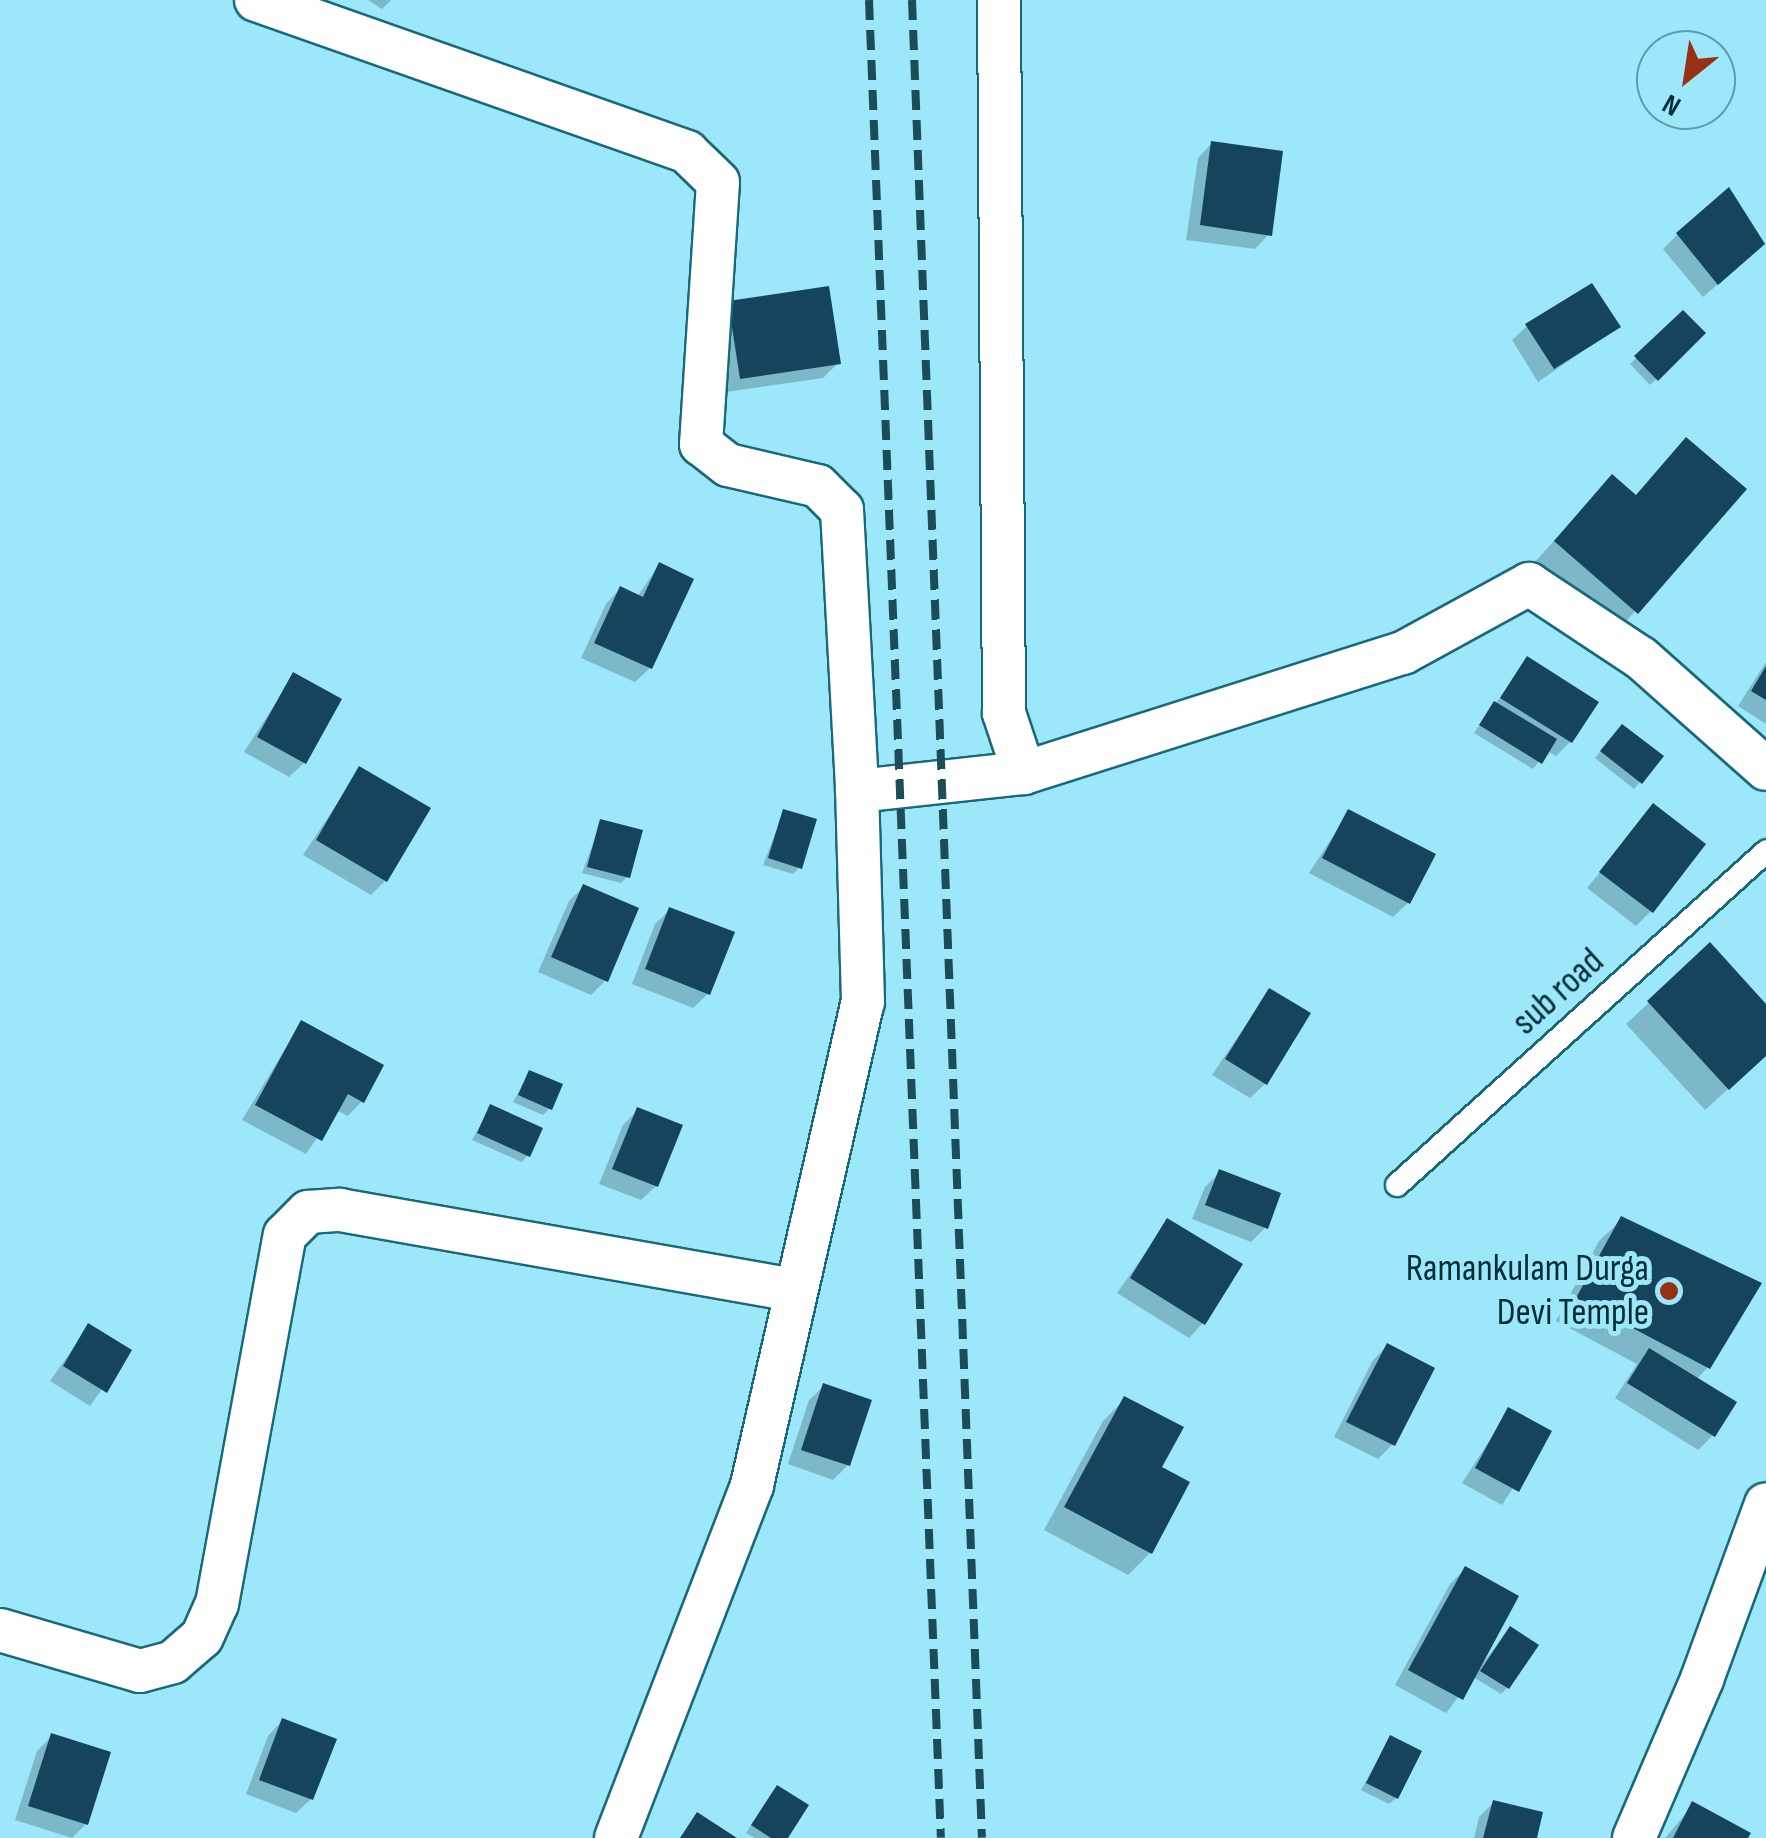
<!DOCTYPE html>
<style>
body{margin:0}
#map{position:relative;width:1766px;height:1838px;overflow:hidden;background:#9de7fa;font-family:"Sofia Sans Condensed",sans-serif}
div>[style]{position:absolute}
.shadow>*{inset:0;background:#0003}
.building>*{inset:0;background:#15445c}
.roads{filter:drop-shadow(2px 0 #19697a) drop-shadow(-2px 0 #19697a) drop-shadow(0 2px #19697a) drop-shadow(0 -2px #19697a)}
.service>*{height:22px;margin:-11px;padding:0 11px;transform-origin:11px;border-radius:11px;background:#fff}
.minor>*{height:42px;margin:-21px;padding:0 21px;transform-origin:21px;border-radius:21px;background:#fff}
.rail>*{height:8px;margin-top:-4px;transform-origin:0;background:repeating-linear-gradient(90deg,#1b4c57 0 20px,transparent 0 30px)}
.dots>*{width:28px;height:28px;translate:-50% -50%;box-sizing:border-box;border:5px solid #9de7fa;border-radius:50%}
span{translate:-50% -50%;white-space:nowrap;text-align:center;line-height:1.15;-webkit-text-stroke:10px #9de7fa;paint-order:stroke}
.street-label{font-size:38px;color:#002c36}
.poi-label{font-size:38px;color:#002c36}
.right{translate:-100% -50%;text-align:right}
.north{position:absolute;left:1636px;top:30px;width:100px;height:100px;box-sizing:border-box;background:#9de7fa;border:2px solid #5e9cac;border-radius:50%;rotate:210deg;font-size:28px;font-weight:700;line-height:40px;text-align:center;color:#002c36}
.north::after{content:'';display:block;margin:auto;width:35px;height:45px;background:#983013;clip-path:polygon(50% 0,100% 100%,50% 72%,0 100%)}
</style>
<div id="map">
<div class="shadow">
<div style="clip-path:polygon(368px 0,391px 0,382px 9px)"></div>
<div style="clip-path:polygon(1212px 143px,1269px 234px,1255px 249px,1186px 240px,1198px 158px)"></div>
<div style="clip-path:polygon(1678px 234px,1747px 259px,1703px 297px,1663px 249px)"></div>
<div style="clip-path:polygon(826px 289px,838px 363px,823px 378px,726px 392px,715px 318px)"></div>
<div style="clip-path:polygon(1683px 313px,1703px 333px,1650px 385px,1630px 364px)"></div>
<div style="clip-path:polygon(1527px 326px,1618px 327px,1538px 382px,1512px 340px)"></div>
<div style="clip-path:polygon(1612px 477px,1635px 497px,1743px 489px,1614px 635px,1533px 564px)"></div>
<div style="clip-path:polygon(659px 565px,650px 668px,635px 682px,581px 658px,606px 604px,620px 589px,637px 597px)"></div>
<div style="clip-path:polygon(1528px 659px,1570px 742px,1556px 756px,1547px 751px,1533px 769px,1474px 733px)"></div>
<div style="clip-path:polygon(1766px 662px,1766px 724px,1738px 706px)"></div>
<div style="clip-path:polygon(294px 675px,304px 763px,289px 777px,244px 752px)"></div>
<div style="clip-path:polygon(1615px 734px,1640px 782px,1634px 789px,1595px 758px)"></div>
<div style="clip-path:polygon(360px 769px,385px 881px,371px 895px,303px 855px)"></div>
<div style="clip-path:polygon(1653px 807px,1651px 911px,1636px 926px,1587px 888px)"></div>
<div style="clip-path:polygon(784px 811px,800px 867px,793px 874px,763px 865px)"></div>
<div style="clip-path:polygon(1349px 812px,1408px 903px,1393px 917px,1309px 873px)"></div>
<div style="clip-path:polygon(601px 822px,628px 876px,621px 883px,582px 873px)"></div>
<div style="clip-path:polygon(583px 887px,606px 980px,591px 995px,538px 972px,569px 901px)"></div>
<div style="clip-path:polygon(670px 910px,708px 994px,693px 1008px,632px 984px,655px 924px)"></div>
<div style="clip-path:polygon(1710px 946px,1766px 1008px,1766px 1055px,1705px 1110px,1626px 1024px)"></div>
<div style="clip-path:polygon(1269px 991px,1265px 1084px,1250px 1098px,1212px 1075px)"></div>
<div style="clip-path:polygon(301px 1023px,362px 1101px,348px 1116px,336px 1110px,306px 1154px,242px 1120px)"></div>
<div style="clip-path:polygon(529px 1073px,550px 1108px,543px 1115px,513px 1102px)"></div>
<div style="clip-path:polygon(491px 1107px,528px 1155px,522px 1162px,472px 1140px)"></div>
<div style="clip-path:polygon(638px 1110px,656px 1186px,641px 1200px,599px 1184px,623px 1125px)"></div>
<div style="clip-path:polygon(1220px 1172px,1265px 1228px,1251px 1242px,1192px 1219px,1205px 1187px)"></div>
<div style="clip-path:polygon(1622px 1219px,1708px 1367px,1696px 1380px,1713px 1435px,1698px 1450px,1615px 1398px,1637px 1364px,1556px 1321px,1599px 1241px)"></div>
<div style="clip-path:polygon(1168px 1221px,1203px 1323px,1189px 1338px,1117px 1293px)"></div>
<div style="clip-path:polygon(89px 1326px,129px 1351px,90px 1406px,50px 1381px)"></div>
<div style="clip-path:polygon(1387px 1346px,1393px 1444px,1378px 1459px,1334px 1437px,1373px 1360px)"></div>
<div style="clip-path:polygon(824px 1386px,848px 1465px,833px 1480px,788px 1464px,809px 1400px)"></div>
<div style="clip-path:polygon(1125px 1399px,1159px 1468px,1150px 1553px,1128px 1575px,1044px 1530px,1103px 1421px)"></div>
<div style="clip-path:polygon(1509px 1410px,1549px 1432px,1502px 1505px,1462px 1483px)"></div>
<div style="clip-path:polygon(1465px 1569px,1475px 1673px,1504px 1636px,1507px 1688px,1501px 1694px,1473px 1677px,1446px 1713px,1395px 1685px,1450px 1584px)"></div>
<div style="clip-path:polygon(282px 1721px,311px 1799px,296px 1813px,246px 1794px,268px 1736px)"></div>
<div style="clip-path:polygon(52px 1736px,86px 1824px,72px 1838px,15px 1820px,37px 1751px)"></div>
<div style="clip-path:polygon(1390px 1738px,1396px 1798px,1389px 1804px,1361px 1790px)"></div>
<div style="clip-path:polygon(771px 1795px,785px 1838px,755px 1838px,746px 1833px)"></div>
<div style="clip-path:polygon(1493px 1803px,1535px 1838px,1474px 1838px,1479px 1817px)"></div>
<div style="clip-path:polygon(1693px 1805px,1745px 1838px,1665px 1838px)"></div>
</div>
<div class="building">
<div style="clip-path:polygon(1211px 141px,1283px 151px,1272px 236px,1200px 225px)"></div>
<div style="clip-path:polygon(1729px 187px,1765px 244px,1718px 285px,1676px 233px)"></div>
<div style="clip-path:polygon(1592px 283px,1621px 327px,1554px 369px,1525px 324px)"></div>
<div style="clip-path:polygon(829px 286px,841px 364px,740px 379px,728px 301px)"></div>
<div style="clip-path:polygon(1683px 310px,1706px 333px,1658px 381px,1634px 356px)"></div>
<div style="clip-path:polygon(1686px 437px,1747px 489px,1638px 614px,1554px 541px,1612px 474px,1636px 495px)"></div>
<div style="clip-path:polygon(659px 562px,694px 579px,652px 669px,594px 643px,620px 586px,643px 597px)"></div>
<div style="clip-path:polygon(1527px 656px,1599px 702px,1572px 743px,1500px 698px)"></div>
<div style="clip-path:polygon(1766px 666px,1766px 700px,1751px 691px)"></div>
<div style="clip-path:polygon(293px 672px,342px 699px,306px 764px,257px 737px)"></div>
<div style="clip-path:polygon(1494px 701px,1557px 739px,1542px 764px,1479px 725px)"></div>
<div style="clip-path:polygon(1622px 724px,1664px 756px,1642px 784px,1600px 751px)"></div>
<div style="clip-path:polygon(359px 766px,431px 808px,387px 882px,316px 840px)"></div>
<div style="clip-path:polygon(1653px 803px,1706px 844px,1653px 913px,1599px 872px)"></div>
<div style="clip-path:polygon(783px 809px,817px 819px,802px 869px,768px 858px)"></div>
<div style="clip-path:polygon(1348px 809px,1436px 854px,1410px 904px,1322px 858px)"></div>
<div style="clip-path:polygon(600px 819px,643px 830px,630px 878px,587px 867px)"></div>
<div style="clip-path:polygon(583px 884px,639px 908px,608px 982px,551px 957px)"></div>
<div style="clip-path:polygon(669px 907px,735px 932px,710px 995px,645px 969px)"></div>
<div style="clip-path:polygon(1710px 942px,1766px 1004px,1766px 1056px,1729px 1090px,1647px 1001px)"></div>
<div style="clip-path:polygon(1269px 988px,1311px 1013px,1267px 1085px,1225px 1059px)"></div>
<div style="clip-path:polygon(301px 1020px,384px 1065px,364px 1103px,348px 1094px,322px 1141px,255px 1105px)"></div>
<div style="clip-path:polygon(529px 1070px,563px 1084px,552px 1110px,518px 1095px)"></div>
<div style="clip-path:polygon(490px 1104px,543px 1128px,530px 1157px,477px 1133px)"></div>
<div style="clip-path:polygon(637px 1107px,683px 1125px,658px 1187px,612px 1169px)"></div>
<div style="clip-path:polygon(1219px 1169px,1281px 1193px,1268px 1229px,1205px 1205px)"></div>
<div style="clip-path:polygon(1621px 1216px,1762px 1283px,1710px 1369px,1576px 1298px)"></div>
<div style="clip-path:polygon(1167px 1218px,1243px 1264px,1205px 1325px,1130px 1278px)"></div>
<div style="clip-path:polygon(88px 1323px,132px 1350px,107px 1393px,63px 1366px)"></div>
<div style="clip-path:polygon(1387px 1343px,1435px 1368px,1395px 1446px,1346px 1422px)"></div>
<div style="clip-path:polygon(1649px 1348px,1737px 1402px,1715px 1437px,1627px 1383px)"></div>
<div style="clip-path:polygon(823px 1383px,872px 1400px,850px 1466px,801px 1450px)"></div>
<div style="clip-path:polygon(1124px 1396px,1184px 1427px,1162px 1467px,1190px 1482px,1152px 1554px,1064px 1507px)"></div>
<div style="clip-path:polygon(1508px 1407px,1552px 1431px,1519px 1492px,1475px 1468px)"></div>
<div style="clip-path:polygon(1465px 1566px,1519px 1596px,1463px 1700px,1408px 1670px)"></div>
<div style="clip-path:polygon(1510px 1626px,1539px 1645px,1509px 1689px,1480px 1671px)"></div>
<div style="clip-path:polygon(282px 1718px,337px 1739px,313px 1800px,259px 1780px)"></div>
<div style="clip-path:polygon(51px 1733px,111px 1752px,88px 1825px,28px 1806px)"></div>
<div style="clip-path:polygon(1390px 1735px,1422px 1751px,1398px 1799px,1366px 1783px)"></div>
<div style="clip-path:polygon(777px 1785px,809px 1805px,788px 1838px,771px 1838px,751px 1825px)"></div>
<div style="clip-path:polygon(1493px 1800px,1543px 1812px,1537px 1838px,1483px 1838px)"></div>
<div style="clip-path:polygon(1692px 1801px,1751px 1833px,1748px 1838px,1673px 1838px)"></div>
<div style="clip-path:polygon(697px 1812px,737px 1838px,680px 1838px)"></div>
</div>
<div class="roads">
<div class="service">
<div style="left:1397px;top:1185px;width:498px;rotate:-42.1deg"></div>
</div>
<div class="minor">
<div style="left:256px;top:0;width:457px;rotate:19.4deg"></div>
<div style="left:687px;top:152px;width:43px;rotate:44.1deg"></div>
<div style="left:718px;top:182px;width:263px;rotate:93.7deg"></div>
<div style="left:701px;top:444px;width:34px;rotate:38deg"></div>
<div style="left:728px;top:465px;width:92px;rotate:13.1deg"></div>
<div style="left:818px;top:486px;width:34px;rotate:45deg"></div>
<div style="left:842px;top:510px;width:281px;rotate:86.9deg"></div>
<div style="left:999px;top:0;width:713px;rotate:89.6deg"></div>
<div style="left:1004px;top:713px;width:63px;rotate:71.6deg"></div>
<div style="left:0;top:1630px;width:146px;rotate:16.3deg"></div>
<div style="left:140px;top:1671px;width:34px;rotate:-15deg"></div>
<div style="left:173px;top:1662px;width:38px;rotate:-41deg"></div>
<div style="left:202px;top:1637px;width:36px;rotate:-66deg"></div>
<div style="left:217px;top:1604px;width:375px;rotate:-79.6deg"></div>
<div style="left:285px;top:1235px;width:33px;rotate:-45deg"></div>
<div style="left:308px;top:1212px;width:32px;rotate:-4deg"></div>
<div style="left:340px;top:1210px;width:461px;rotate:10deg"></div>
<div style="left:616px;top:1838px;width:378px;rotate:-68.9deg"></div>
<div style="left:752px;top:1485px;width:496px;rotate:-77.1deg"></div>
<div style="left:863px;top:1002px;width:211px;rotate:-91.6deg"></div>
<div style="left:857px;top:791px;width:168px;rotate:-6.2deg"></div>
<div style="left:1024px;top:773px;width:398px;rotate:-17.6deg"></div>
<div style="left:1403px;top:653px;width:144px;rotate:-28.7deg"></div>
<div style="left:1529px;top:584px;width:134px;rotate:33.5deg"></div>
<div style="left:1641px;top:658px;width:167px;rotate:41.6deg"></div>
<div style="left:1634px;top:1838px;width:173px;rotate:-66.8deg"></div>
<div style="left:1702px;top:1679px;width:186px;rotate:-69.9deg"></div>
</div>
</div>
<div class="rail">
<div style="left:869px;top:0;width:1839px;rotate:87.76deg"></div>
<div style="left:912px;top:0;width:1839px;rotate:87.82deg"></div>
</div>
<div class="dots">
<div style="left:1669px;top:1291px;background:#983013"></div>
</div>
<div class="street-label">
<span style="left:1558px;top:992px;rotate:-42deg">sub road</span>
</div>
<div class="poi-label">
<span class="right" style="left:1649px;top:1291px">Ramankulam Durga<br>Devi Temple</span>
</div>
<div class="north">N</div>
</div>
